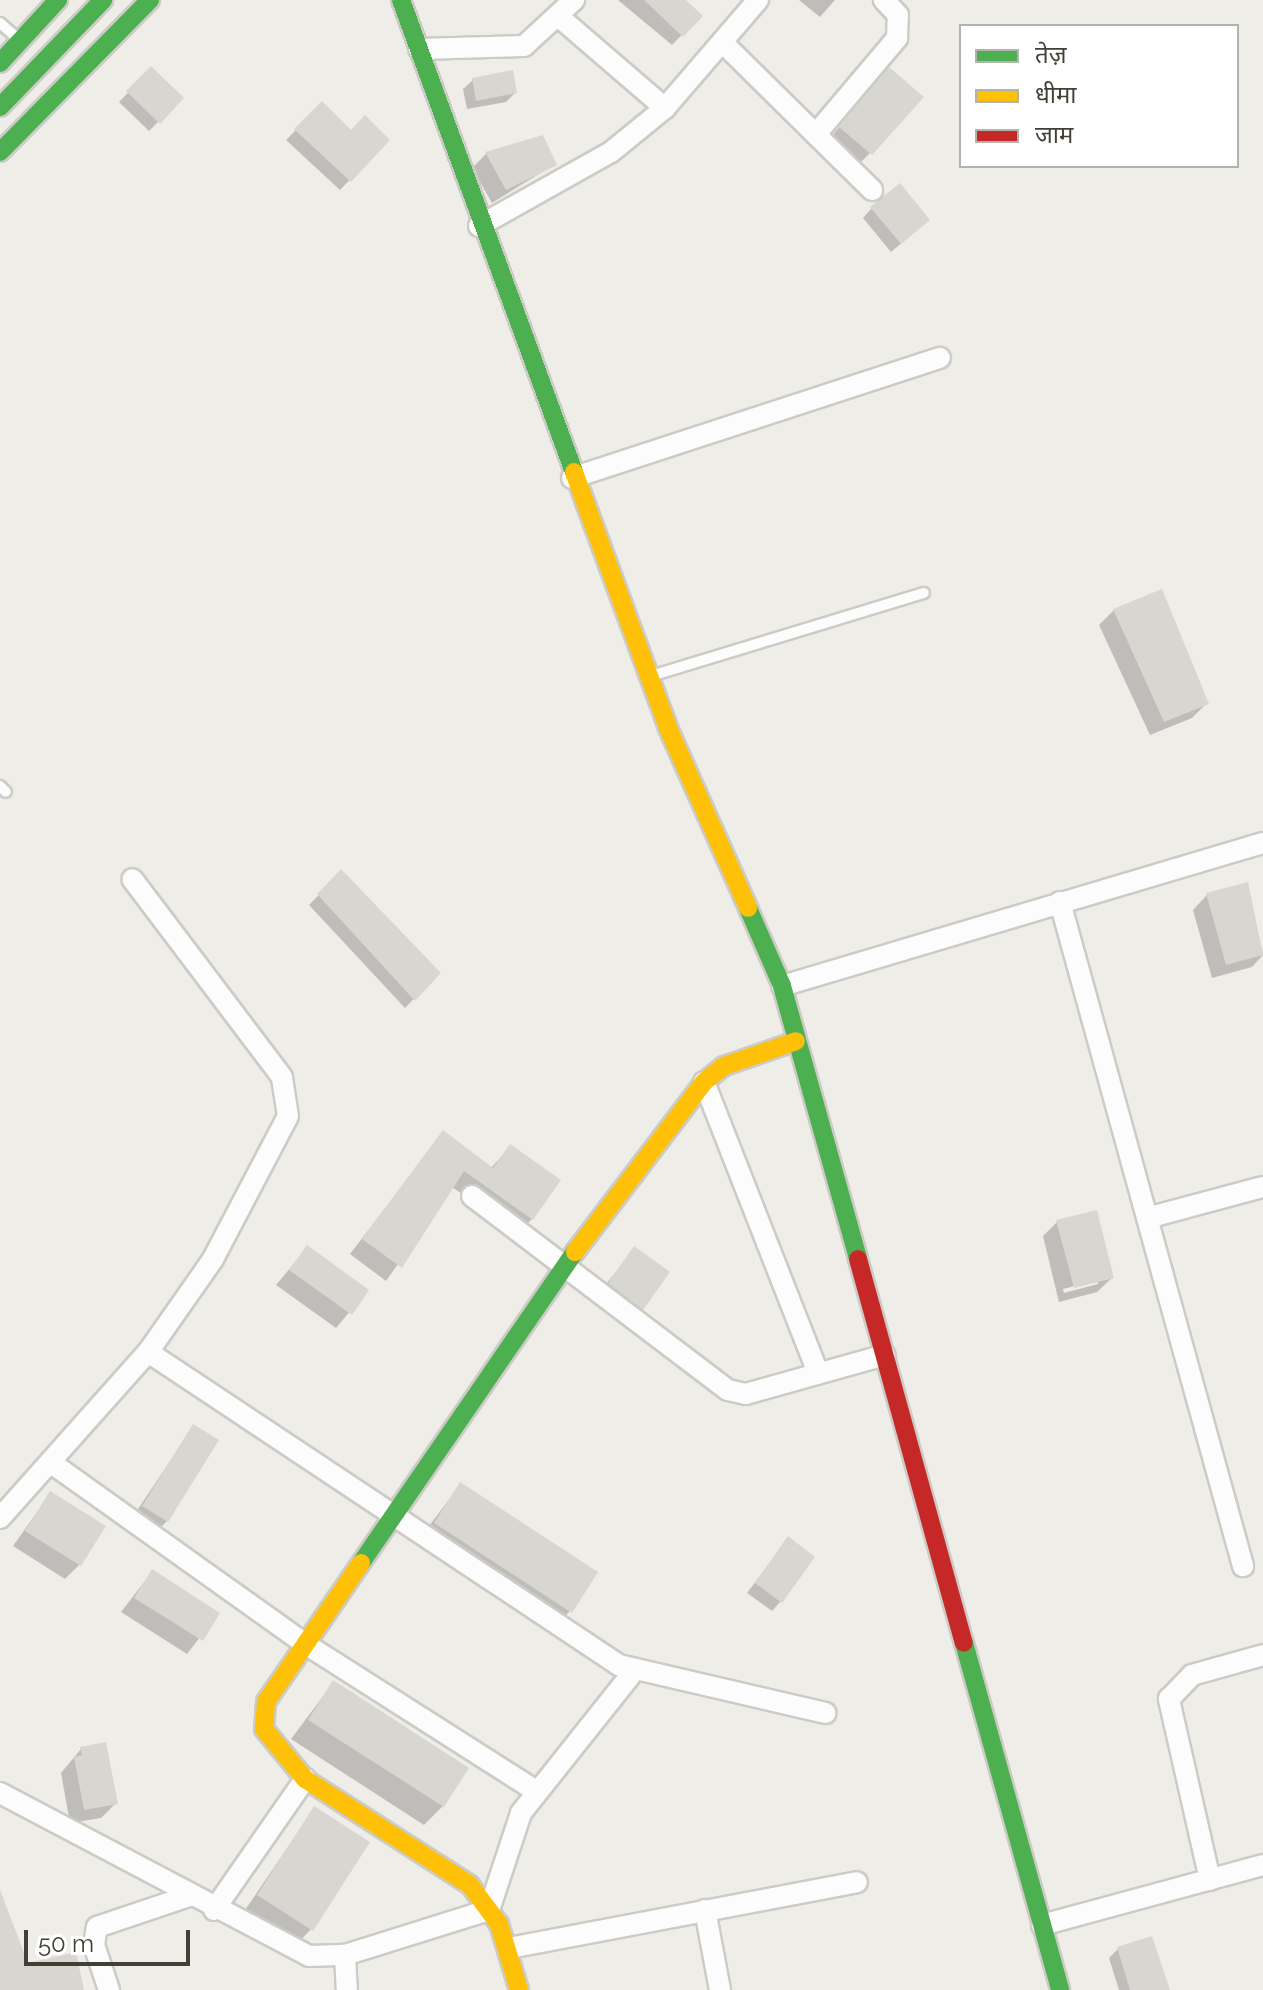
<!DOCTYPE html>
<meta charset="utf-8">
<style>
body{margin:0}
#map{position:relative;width:1263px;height:1990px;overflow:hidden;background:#eeede8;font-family:Raleway,"Noto Sans Devanagari",sans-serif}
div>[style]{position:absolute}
.shadow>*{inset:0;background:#0003}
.building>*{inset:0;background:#d7d6d0}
.roads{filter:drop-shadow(2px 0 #cccbc5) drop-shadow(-2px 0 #cccbc5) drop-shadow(0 2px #cccbc5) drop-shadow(0 -2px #cccbc5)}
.lane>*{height:10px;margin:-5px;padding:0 5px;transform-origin:5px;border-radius:5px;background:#fcfcfc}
.street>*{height:20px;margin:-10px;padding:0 10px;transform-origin:10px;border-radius:10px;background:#fcfcfc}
.fast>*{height:18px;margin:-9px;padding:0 9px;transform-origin:9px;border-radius:9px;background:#4caf50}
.slow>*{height:18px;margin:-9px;padding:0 9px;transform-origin:9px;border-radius:9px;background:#ffc107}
.jam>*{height:18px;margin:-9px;padding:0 9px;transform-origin:9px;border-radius:9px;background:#c62828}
span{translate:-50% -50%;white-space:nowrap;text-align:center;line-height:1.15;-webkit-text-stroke:7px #fff;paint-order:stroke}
.legend{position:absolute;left:959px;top:24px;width:280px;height:144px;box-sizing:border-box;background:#fff;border:2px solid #b3b3ae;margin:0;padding:10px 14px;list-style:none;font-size:24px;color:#424035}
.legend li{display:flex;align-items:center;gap:16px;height:40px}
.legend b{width:40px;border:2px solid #b3b3ae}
.scale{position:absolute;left:24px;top:1930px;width:166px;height:36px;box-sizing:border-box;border:4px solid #424035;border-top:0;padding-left:10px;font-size:24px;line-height:28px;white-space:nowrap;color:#424035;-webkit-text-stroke:6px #fff;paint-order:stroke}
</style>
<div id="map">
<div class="shadow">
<div style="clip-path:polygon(618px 0,681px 0,700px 16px,672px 45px)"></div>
<div style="clip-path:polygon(799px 0,835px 0,820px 17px)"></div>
<div style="clip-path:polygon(151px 69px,181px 99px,149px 131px,119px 102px)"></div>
<div style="clip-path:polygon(880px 79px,870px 153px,861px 162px,831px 137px)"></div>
<div style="clip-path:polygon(473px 80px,515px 93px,506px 102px,467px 109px,463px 89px)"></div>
<div style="clip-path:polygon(322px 104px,351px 133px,388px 140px,340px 190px,286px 140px)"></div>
<div style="clip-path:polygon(542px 137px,555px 164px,492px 203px,472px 168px,486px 154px)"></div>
<div style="clip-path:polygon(872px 208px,918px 229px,891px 252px,863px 218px)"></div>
<div style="clip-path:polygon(1114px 610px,1207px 703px,1192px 718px,1150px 735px,1099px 625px)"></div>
<div style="clip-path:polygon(341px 872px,439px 973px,405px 1008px,309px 905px)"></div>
<div style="clip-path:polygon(1247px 884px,1263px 955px,1252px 967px,1212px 978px,1193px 910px,1207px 895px)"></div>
<div style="clip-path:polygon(443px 1133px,491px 1168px,510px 1147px,532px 1219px,518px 1233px,452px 1187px,386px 1281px,350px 1254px)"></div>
<div style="clip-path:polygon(evenodd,1057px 1222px,1112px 1278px,1097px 1292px,1059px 1302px,1043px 1236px,1057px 1222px,1098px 1280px,1098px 1284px,1064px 1293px,1063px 1289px,1098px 1280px)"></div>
<div style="clip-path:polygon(307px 1248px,367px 1291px,336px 1328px,276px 1285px)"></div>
<div style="clip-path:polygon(634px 1249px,642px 1308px,628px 1322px,595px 1298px)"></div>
<div style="clip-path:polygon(193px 1427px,167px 1521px,153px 1535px,130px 1521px)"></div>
<div style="clip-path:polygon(461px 1484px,570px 1611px,551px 1631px,416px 1543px)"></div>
<div style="clip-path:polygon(50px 1494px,80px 1564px,65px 1579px,13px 1546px)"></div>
<div style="clip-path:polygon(788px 1539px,781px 1601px,772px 1611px,747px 1593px)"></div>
<div style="clip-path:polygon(152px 1572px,218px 1614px,187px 1654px,121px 1612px)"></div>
<div style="clip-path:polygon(333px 1683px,443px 1806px,424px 1825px,291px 1739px)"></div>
<div style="clip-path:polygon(81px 1749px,116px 1803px,101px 1818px,70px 1823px,61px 1773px)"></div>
<div style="clip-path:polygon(314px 1809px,311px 1929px,297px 1944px,245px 1910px)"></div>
<div style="clip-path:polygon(1118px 1949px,1166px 1990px,1119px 1990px,1109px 1958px)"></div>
</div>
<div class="building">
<div style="clip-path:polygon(644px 0,686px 0,703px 16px,683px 37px)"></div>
<div style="clip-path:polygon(151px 66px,184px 98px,160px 124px,126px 91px)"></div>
<div style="clip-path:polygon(889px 67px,924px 97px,872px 155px,839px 127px)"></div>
<div style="clip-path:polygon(513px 70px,517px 93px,476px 101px,472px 78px)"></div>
<div style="clip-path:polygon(322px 101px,351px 130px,365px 115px,390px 140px,351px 182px,294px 129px)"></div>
<div style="clip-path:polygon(543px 135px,557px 165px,506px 190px,485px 152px)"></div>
<div style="clip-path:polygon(900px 183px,930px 220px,901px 244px,870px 207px)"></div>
<div style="clip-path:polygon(1162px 589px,1209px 704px,1164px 722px,1113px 609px)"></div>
<div style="clip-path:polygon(341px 869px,441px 973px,415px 1001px,317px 894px)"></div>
<div style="clip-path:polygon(1248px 882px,1263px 955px,1226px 965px,1206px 893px)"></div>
<div style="clip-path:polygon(443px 1130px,493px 1168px,510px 1144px,561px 1180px,533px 1220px,464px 1171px,402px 1268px,362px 1239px)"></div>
<div style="clip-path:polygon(1097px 1210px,1114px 1278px,1074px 1288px,1056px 1220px)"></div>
<div style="clip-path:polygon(307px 1245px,369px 1290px,352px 1315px,289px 1270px)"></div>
<div style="clip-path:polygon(634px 1246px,670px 1272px,643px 1310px,608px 1283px)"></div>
<div style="clip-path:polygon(193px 1424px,219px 1440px,168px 1522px,142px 1506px)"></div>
<div style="clip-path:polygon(460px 1482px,598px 1572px,572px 1613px,434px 1523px)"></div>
<div style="clip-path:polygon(50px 1491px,106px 1526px,81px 1566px,25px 1531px)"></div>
<div style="clip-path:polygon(788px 1536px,815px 1557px,782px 1603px,755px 1583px)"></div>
<div style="clip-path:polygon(152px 1569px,220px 1613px,203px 1641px,134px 1598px)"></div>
<div style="clip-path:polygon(333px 1680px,469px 1768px,444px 1807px,308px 1720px)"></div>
<div style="clip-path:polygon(106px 1742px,118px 1804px,84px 1810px,74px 1757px,82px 1755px,80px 1747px)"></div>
<div style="clip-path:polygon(314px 1806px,370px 1842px,313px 1931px,257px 1895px)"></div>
<div style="clip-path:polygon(0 1890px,28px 1963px,76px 1952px,84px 1990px,0 1990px)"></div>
<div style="clip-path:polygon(1152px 1936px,1170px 1990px,1130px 1990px,1117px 1947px)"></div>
</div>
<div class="roads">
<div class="lane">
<div style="left:0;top:23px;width:21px;rotate:41deg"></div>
<div style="left:654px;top:675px;width:282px;rotate:-16.9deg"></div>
<div style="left:0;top:786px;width:8px;rotate:45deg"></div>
</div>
<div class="street">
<div style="left:558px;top:16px;width:141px;rotate:40.7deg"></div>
<div style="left:722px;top:42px;width:211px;rotate:44.6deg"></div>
<div style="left:419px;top:49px;width:105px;rotate:-1.6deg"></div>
<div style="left:524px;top:46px;width:68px;rotate:-42.6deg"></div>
<div style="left:816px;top:134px;width:126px;rotate:-49.8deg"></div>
<div style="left:897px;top:38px;width:23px;rotate:-88deg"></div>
<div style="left:898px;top:15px;width:21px;rotate:-133deg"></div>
<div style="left:479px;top:226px;width:151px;rotate:-29.3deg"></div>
<div style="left:611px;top:152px;width:70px;rotate:-39.2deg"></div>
<div style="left:665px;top:108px;width:143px;rotate:-49.3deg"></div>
<div style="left:572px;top:478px;width:387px;rotate:-18.1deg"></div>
<div style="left:1060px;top:902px;width:689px;rotate:74.59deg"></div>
<div style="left:782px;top:986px;width:502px;rotate:-16.56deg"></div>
<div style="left:704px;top:1082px;width:313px;rotate:68.6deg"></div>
<div style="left:472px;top:1196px;width:321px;rotate:37.2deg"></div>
<div style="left:728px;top:1390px;width:18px;rotate:13deg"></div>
<div style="left:746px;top:1394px;width:144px;rotate:-15.7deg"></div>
<div style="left:1147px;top:1218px;width:120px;rotate:-15deg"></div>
<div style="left:148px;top:1352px;width:566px;rotate:33.61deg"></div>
<div style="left:619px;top:1665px;width:212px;rotate:13.1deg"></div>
<div style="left:50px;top:1462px;width:315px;rotate:35.5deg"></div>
<div style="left:307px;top:1645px;width:270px;rotate:32.5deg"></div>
<div style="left:0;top:1518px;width:222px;rotate:-48.3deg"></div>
<div style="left:148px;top:1352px;width:113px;rotate:-55deg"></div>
<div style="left:213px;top:1259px;width:161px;rotate:-62.3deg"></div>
<div style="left:288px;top:1116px;width:39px;rotate:-99deg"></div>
<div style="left:282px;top:1077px;width:248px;rotate:-127.1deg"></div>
<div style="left:0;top:1793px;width:349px;rotate:27.8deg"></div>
<div style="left:309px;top:1956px;width:36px;rotate:-2deg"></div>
<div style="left:345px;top:1955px;width:151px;rotate:-17.4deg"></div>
<div style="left:489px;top:1910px;width:102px;rotate:-71.7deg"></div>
<div style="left:521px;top:1813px;width:181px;rotate:-51.5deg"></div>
<div style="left:1210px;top:1880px;width:186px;rotate:-102.8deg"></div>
<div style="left:1169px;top:1699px;width:33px;rotate:-46deg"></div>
<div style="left:1192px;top:1675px;width:74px;rotate:-15.7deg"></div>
<div style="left:214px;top:1910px;width:160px;rotate:-55.2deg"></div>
<div style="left:705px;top:1910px;width:81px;rotate:79.4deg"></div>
<div style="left:1042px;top:1925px;width:229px;rotate:-15.2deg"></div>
<div style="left:509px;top:1948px;width:354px;rotate:-10.7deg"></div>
<div style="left:345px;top:1955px;width:35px;rotate:87deg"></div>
<div style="left:109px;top:1990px;width:47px;rotate:-108.4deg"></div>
<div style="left:94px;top:1945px;width:18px;rotate:-81deg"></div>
<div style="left:97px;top:1927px;width:97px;rotate:-18.6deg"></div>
</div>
<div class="fast">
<div style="left:401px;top:0;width:503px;rotate:69.87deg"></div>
<div style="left:0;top:63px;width:86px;rotate:-47.4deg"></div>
<div style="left:0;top:107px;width:149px;rotate:-46.1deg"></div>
<div style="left:0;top:152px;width:214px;rotate:-45.4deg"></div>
<div style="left:748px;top:908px;width:85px;rotate:66.4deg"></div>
<div style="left:782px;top:986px;width:283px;rotate:74.4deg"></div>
<div style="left:361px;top:1563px;width:378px;rotate:-55.5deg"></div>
<div style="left:964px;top:1643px;width:360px;rotate:74.5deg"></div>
</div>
<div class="slow">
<div style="left:574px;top:472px;width:273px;rotate:69.8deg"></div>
<div style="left:668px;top:728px;width:197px;rotate:66deg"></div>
<div style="left:575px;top:1252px;width:213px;rotate:-52.8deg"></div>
<div style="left:704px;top:1082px;width:26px;rotate:-39deg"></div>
<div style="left:724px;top:1066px;width:76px;rotate:-19.1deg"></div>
<div style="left:361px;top:1563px;width:168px;rotate:124.4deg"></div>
<div style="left:266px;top:1702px;width:27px;rotate:94deg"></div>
<div style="left:264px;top:1729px;width:65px;rotate:50.6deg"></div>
<div style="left:305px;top:1779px;width:196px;rotate:32.7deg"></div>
<div style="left:470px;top:1885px;width:49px;rotate:53.4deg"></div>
<div style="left:499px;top:1924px;width:69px;rotate:73.1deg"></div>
</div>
<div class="jam">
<div style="left:858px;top:1259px;width:398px;rotate:74.6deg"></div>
</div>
</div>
<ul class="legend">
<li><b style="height:10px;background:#4caf50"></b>तेज़</li>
<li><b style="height:10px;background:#ffc107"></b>धीमा</li>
<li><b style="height:10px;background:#c62828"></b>जाम</li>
</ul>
<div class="scale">50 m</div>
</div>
